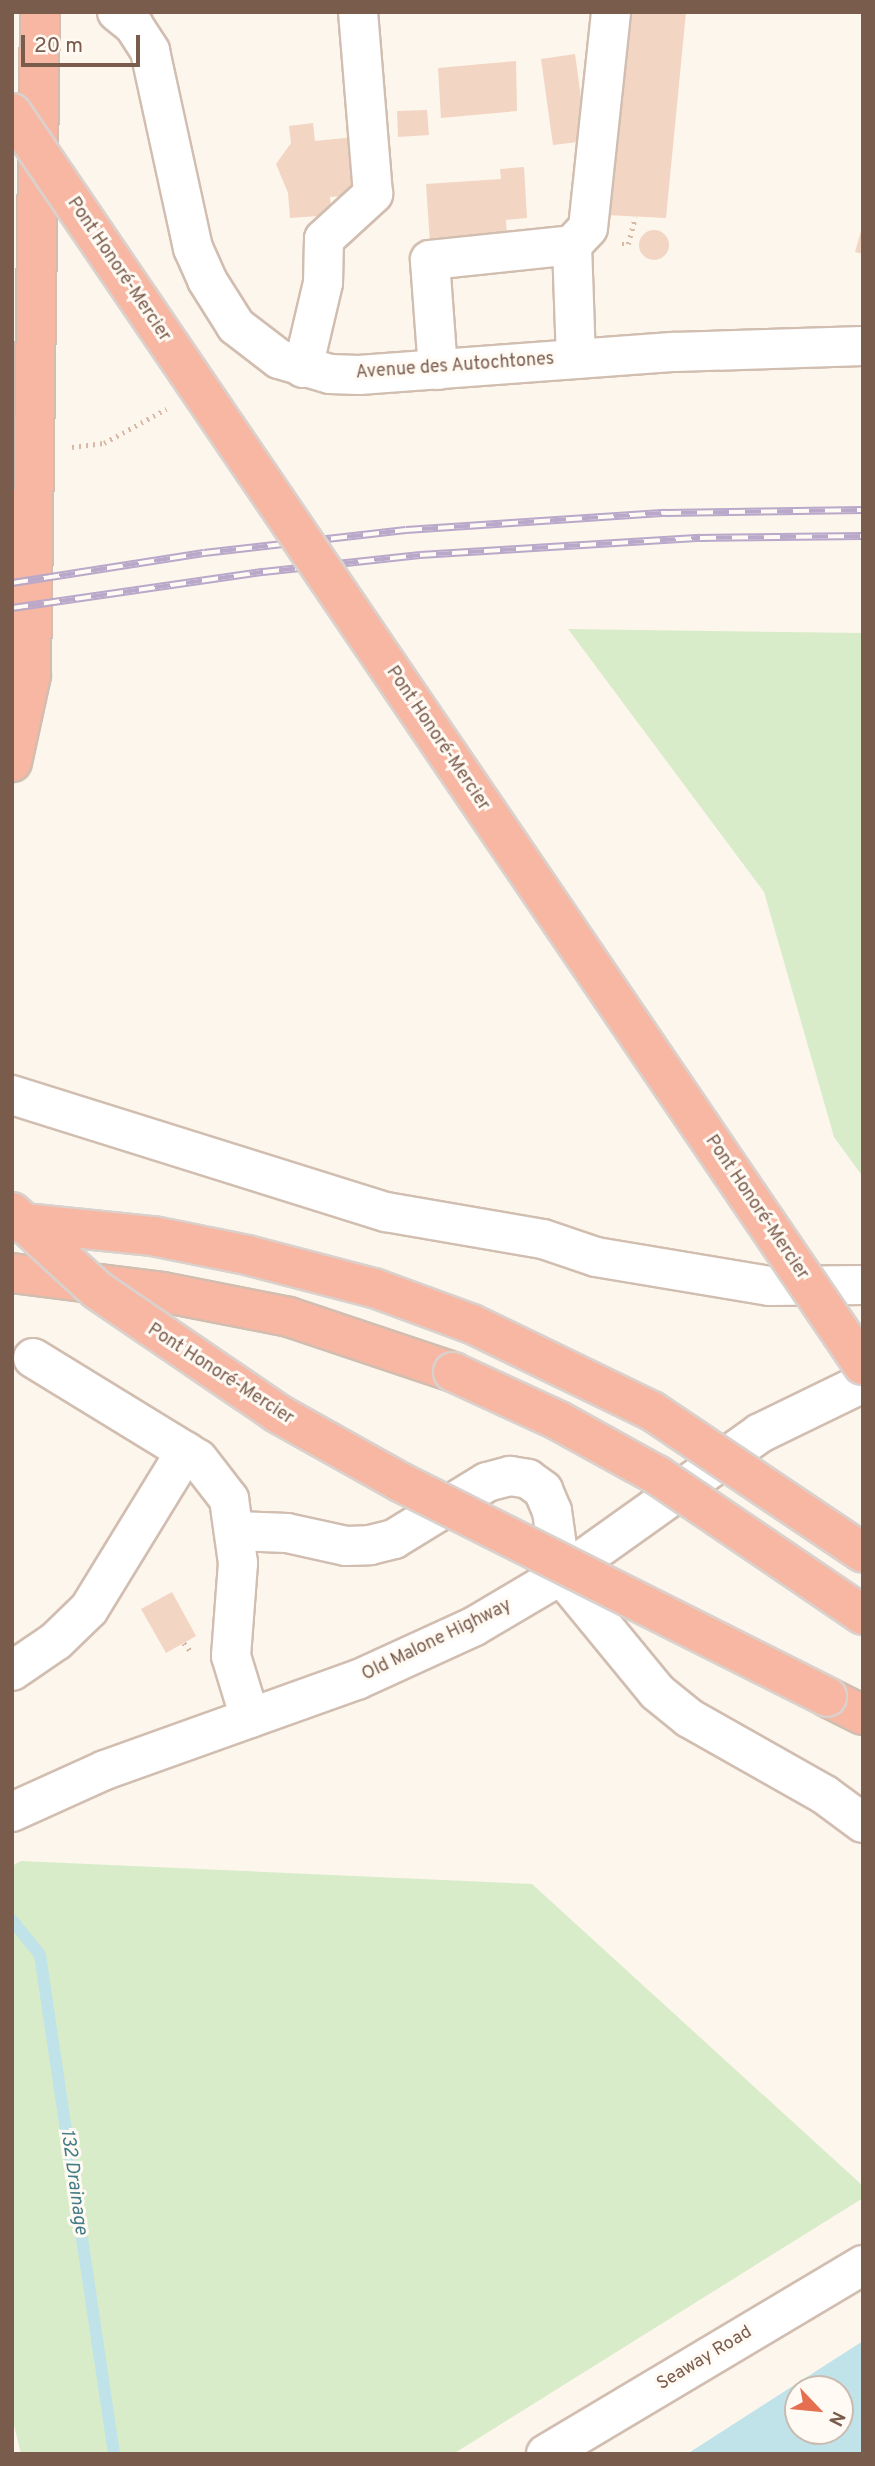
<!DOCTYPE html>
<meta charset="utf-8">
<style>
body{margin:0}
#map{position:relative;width:875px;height:2466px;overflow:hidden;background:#fdf6ec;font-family:Overpass,sans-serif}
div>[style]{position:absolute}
.green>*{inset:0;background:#d8ecc9}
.water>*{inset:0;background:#bfe3e8}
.stream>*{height:12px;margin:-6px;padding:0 6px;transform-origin:6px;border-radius:6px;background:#bfe3e8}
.building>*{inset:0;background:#f3d5c3}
.round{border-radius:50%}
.path>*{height:4.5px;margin-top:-2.25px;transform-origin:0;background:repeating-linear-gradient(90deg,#d9b8a5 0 2px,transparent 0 7px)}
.roads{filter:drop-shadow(2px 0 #d1beb0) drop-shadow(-2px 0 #d1beb0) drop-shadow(0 2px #d1beb0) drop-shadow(0 -2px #d1beb0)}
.minor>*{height:38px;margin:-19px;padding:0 19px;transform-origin:19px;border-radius:19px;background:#fff}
.highway>*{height:38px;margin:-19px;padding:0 19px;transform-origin:19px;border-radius:19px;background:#f7b7a3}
.rail>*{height:8px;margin-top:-4px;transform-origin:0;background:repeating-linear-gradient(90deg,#fffaf3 0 16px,#b9a8c9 0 32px);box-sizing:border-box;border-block:2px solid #b9a8c9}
.bridges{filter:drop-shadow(2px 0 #dad1cd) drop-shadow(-2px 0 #dad1cd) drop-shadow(0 2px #dad1cd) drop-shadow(0 -2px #dad1cd)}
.highway-bridge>*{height:38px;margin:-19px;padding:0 19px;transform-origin:19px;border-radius:19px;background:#f7b7a3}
span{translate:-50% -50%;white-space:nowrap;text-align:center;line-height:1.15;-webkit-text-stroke:6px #fffaf3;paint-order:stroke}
.street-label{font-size:18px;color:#7a5c4d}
.water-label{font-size:19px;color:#437c86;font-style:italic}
.frame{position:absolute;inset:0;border:14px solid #7a5c4d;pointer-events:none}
.north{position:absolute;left:784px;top:2375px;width:70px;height:70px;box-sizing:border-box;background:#fffaf3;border:2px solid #cabbb1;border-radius:50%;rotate:116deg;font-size:19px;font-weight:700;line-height:28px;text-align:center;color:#7a5c4d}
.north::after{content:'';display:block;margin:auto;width:24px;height:32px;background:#e76f51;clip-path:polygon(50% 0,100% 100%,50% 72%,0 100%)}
.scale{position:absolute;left:21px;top:35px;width:119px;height:32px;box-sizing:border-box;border:4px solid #7a5c4d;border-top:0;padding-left:9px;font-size:21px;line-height:24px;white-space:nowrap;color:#7a5c4d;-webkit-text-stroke:5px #fffaf3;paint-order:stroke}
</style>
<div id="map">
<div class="green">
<div style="clip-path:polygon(568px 629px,863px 633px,863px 1177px,834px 1137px,764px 892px)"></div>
<div style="clip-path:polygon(21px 1861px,532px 1884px,863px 2186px,863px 2198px,453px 2454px,21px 2454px,12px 2417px,12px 1866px)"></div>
</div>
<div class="water">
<div style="clip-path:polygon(evenodd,863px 2341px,863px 2454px,687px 2454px,863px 2341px,798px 2389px,840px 2389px,840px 2431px,798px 2431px,798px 2389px)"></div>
</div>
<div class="stream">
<div style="left:12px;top:1920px;width:45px;rotate:51.3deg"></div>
<div style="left:40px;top:1955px;width:504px;rotate:81.56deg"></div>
</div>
<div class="building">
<div style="clip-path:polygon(625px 12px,686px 12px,666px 218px,606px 215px)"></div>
<div style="clip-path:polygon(575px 54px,587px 141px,553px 145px,541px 59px)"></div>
<div style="clip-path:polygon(516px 61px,517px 111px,441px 118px,438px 68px)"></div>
<div style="clip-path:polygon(427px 110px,429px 135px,398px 137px,397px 111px)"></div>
<div style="clip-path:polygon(313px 123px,315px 141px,354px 137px,360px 195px,330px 197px,332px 215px,290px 218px,288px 193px,276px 164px,291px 143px,289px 126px)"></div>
<div style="clip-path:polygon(524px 167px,527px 218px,506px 220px,507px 237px,430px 243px,426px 184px,501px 179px,500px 169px)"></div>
<div style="clip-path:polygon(863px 224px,863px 254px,855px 252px)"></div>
<div class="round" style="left:639px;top:230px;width:30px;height:30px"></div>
<div style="clip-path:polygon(172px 1592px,196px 1636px,166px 1653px,141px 1609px)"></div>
</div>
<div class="path">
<div style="left:622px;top:244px;width:6px"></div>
<div style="left:628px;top:244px;width:28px;rotate:-75deg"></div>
<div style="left:72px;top:447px;width:32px;rotate:-7deg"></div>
<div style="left:104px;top:443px;width:71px;rotate:-28.7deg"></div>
<div style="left:184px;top:1643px;width:13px;rotate:51deg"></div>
</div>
<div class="roads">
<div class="minor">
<div style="left:117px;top:12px;width:22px;rotate:39deg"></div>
<div style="left:134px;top:26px;width:30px;rotate:57deg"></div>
<div style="left:150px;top:51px;width:202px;rotate:77.7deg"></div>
<div style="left:193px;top:248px;width:35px;rotate:66deg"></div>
<div style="left:207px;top:280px;width:54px;rotate:57.8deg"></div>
<div style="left:236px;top:326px;width:54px;rotate:37.5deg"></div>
<div style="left:279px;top:359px;width:53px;rotate:16.4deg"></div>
<div style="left:330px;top:374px;width:29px;rotate:2deg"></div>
<div style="left:359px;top:375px;width:317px;rotate:-4.2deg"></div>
<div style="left:675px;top:352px;width:188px;rotate:-1.8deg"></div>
<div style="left:572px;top:245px;width:23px;rotate:-47deg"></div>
<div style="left:588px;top:228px;width:217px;rotate:-83.9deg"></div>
<div style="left:303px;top:368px;width:87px;rotate:-76.8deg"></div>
<div style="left:323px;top:283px;width:44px;rotate:-88.7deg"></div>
<div style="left:324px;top:239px;width:67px;rotate:-42.6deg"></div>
<div style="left:373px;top:194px;width:183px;rotate:-94.7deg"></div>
<div style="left:438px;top:370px;width:110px;rotate:-94.2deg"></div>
<div style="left:430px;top:260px;width:143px;rotate:-6deg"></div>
<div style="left:572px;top:245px;width:114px;rotate:88deg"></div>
<div style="left:12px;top:1095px;width:392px;rotate:17.4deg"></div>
<div style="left:386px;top:1212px;width:159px;rotate:9.8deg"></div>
<div style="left:543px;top:1239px;width:56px;rotate:18.8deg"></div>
<div style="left:596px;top:1257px;width:176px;rotate:9.5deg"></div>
<div style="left:770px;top:1286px;width:93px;rotate:-0.6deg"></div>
<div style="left:33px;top:1358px;width:193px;rotate:31.5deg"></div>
<div style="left:198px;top:1459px;width:51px;rotate:52.2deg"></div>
<div style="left:229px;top:1499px;width:65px;rotate:82deg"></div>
<div style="left:238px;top:1563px;width:93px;rotate:94.3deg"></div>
<div style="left:231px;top:1656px;width:65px;rotate:73deg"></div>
<div style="left:236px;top:1531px;width:51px;rotate:2.2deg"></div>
<div style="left:287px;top:1533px;width:60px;rotate:12.4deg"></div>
<div style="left:346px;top:1546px;width:24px;rotate:-2deg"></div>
<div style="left:370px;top:1545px;width:25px;rotate:-14deg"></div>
<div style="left:394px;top:1539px;width:109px;rotate:-31.5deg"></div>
<div style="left:487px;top:1482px;width:24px;rotate:-15deg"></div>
<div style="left:510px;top:1476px;width:18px;rotate:9deg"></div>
<div style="left:528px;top:1479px;width:19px;rotate:36deg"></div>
<div style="left:543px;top:1490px;width:23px;rotate:67deg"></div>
<div style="left:552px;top:1511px;width:65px;rotate:82deg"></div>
<div style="left:561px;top:1575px;width:151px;rotate:50.6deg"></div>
<div style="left:657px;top:1692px;width:41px;rotate:39.1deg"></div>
<div style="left:689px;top:1718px;width:156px;rotate:29.5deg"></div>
<div style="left:825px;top:1795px;width:47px;rotate:36.4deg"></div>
<div style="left:12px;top:1671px;width:53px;rotate:-34.3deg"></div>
<div style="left:56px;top:1641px;width:46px;rotate:-44.1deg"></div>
<div style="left:89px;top:1609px;width:185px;rotate:-58.5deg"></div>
<div style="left:12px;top:1812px;width:102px;rotate:-24.3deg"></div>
<div style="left:105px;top:1770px;width:268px;rotate:-19.7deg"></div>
<div style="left:357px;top:1680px;width:128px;rotate:-24.6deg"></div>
<div style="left:473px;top:1627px;width:102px;rotate:-30.6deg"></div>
<div style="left:561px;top:1575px;width:244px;rotate:-35.5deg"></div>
<div style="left:760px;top:1433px;width:114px;rotate:-25.9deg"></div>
<div style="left:546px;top:2454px;width:369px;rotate:-30.8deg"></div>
</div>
<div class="highway">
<div style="left:12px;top:762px;width:89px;rotate:-77.7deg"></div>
<div style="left:31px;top:675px;width:663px;rotate:-89.22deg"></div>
<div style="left:12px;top:1273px;width:151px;rotate:7.2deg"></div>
<div style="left:162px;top:1292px;width:129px;rotate:11.1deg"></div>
<div style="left:289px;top:1317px;width:173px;rotate:18.5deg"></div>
<div style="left:827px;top:1697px;width:40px;rotate:26.6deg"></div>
</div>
</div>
<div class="rail">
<div style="left:12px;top:583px;width:194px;rotate:-8.9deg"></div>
<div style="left:204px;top:553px;width:203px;rotate:-6.5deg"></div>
<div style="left:406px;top:530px;width:260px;rotate:-3.8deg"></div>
<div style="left:665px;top:513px;width:198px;rotate:-0.9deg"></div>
<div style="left:12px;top:608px;width:254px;rotate:-8.2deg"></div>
<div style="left:263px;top:572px;width:158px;rotate:-6.2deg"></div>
<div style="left:420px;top:555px;width:281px;rotate:-3.5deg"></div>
<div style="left:700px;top:538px;width:163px;rotate:-0.7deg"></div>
</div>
<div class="bridges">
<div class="highway-bridge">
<div style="left:12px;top:113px;width:1514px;rotate:55.8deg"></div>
<div style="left:12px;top:1212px;width:115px;rotate:42.5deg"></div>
<div style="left:97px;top:1290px;width:218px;rotate:34.3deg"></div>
<div style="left:277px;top:1413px;width:141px;rotate:29.3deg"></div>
<div style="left:400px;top:1482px;width:478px;rotate:26.7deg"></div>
<div style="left:14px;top:1222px;width:140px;rotate:5.8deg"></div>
<div style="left:153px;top:1236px;width:96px;rotate:11.4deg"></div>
<div style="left:247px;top:1255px;width:131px;rotate:14.6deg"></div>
<div style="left:374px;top:1288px;width:104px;rotate:20.2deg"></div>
<div style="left:472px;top:1324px;width:200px;rotate:25.8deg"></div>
<div style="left:652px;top:1411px;width:254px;rotate:33.9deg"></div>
<div style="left:453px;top:1372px;width:117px;rotate:24.8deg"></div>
<div style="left:559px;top:1421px;width:112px;rotate:28.9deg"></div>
<div style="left:657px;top:1475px;width:249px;rotate:34.2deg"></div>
</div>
</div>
<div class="street-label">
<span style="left:118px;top:270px;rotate:56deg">Pont Honoré-Mercier</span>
<span style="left:455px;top:367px;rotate:-4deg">Avenue des Autochtones</span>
<span style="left:437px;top:739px;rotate:56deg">Pont Honoré-Mercier</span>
<span style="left:756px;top:1208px;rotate:56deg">Pont Honoré-Mercier</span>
<span style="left:220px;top:1375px;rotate:33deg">Pont Honoré-Mercier</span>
<span style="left:437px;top:1641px;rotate:-26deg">Old Malone Highway</span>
<span style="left:705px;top:2359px;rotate:-31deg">Seaway Road</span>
</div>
<div class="water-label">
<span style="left:73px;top:2182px;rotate:82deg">132 Drainage</span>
</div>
<div class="frame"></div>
<div class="north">N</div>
<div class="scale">20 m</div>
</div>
